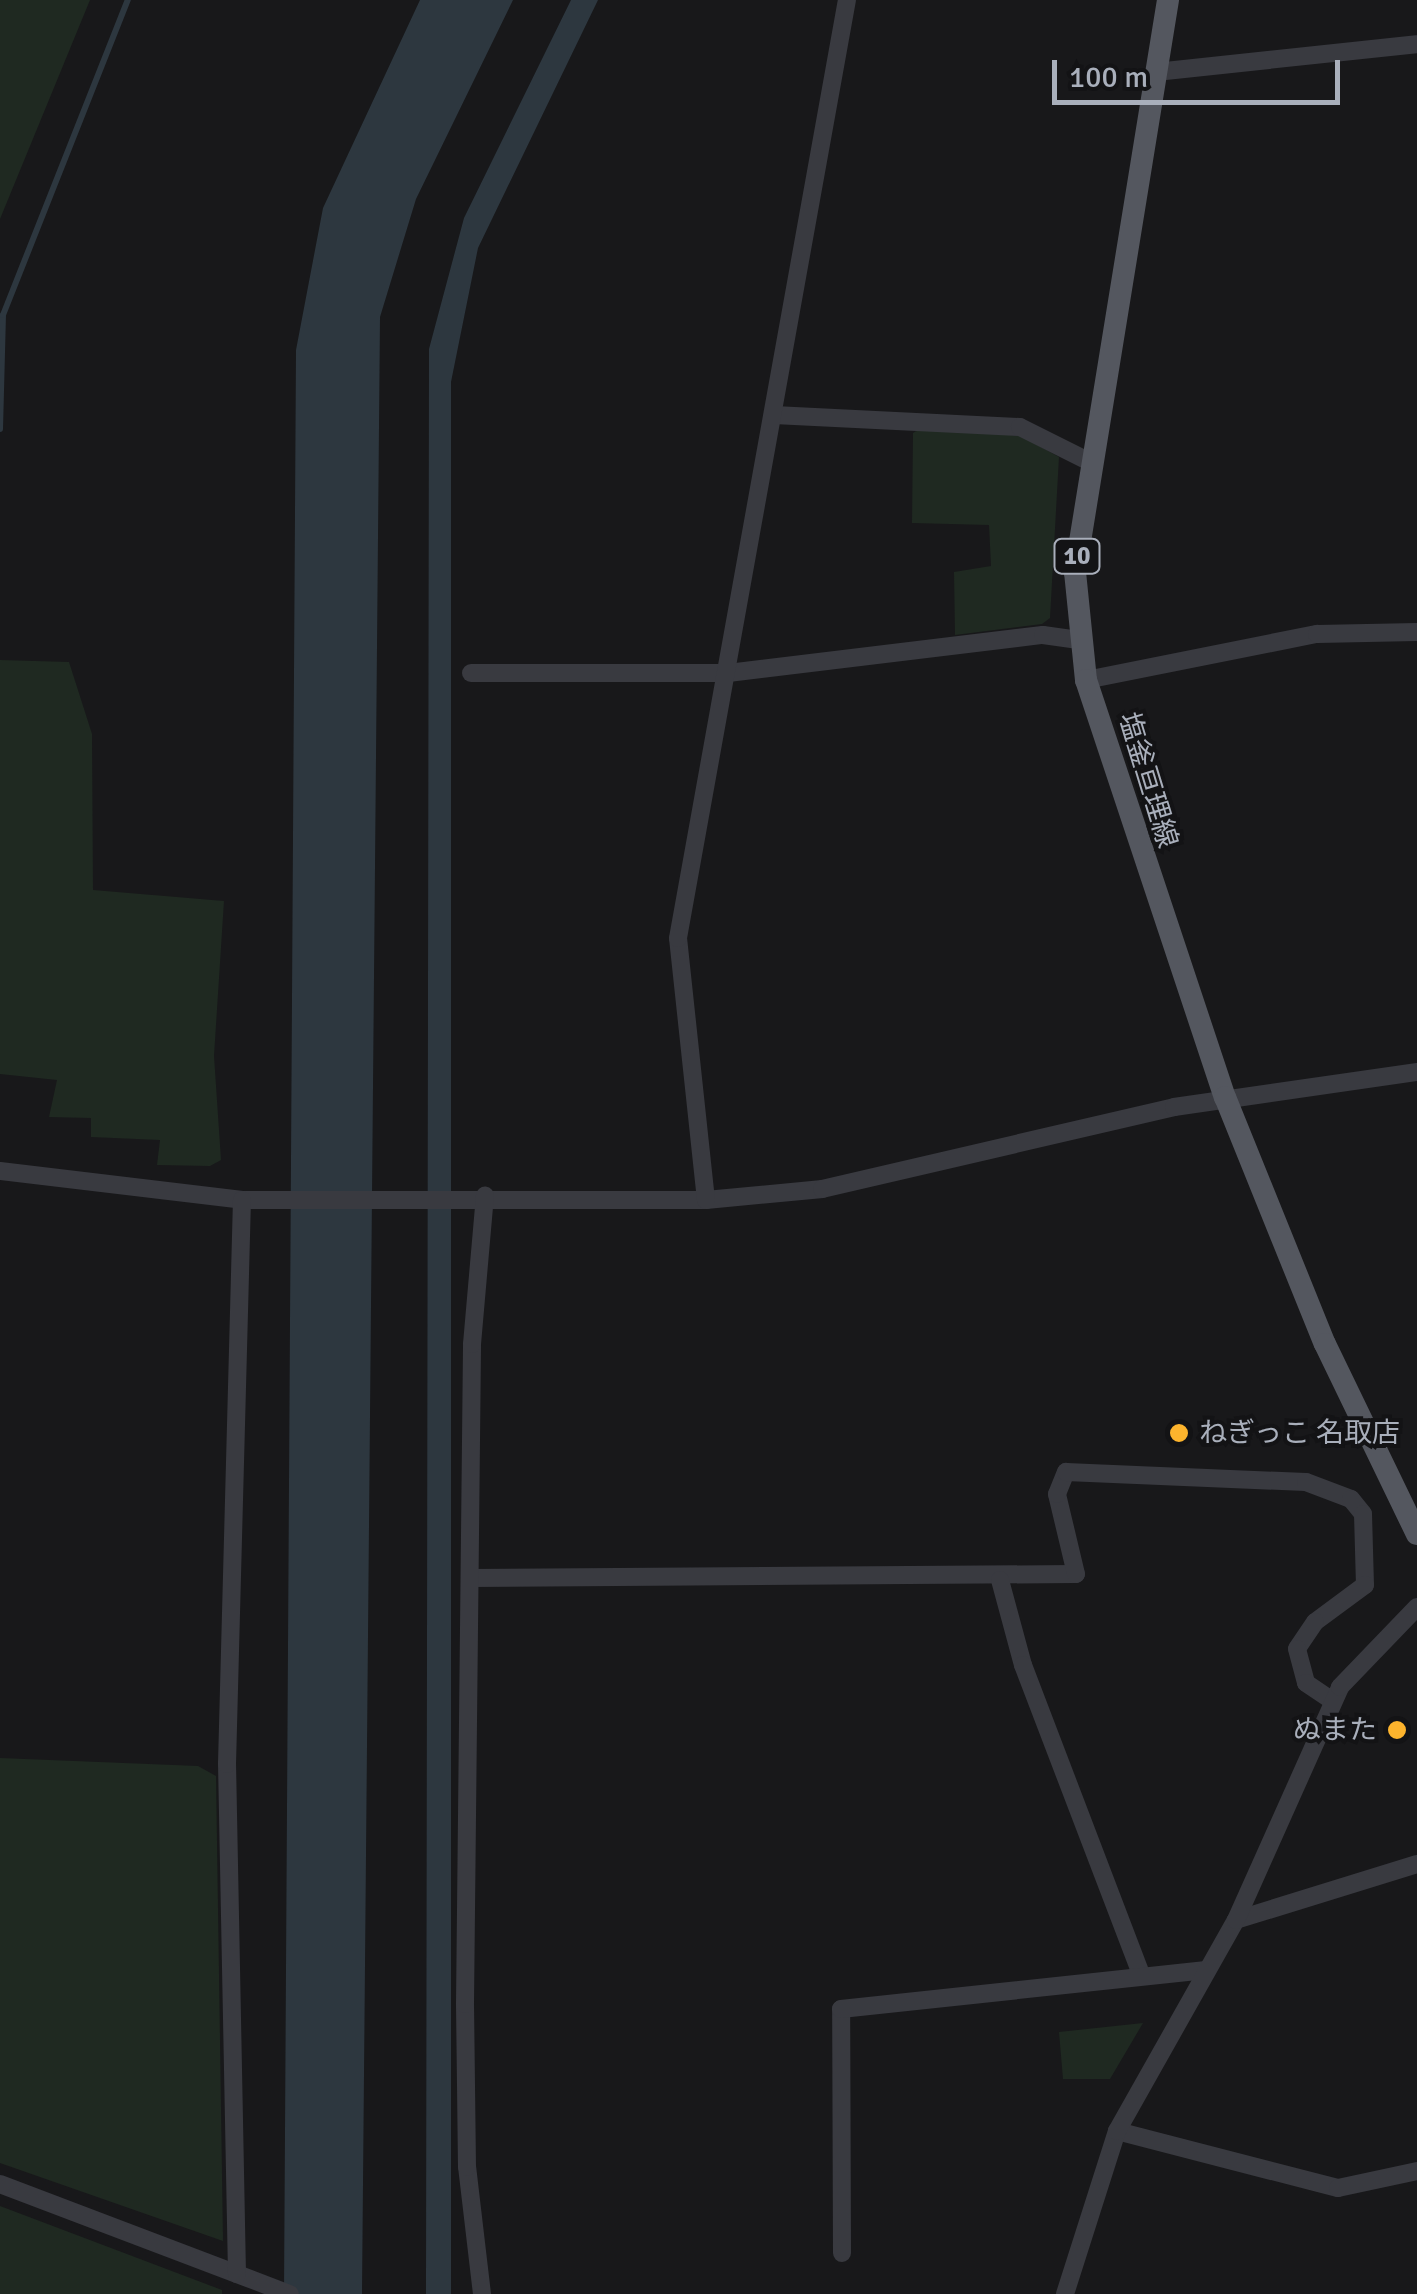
<!DOCTYPE html>
<meta charset="utf-8">
<style>
body{margin:0}
#map{position:relative;width:1417px;height:2294px;overflow:hidden;background:#18181a;font-family:Signika,"Noto Sans JP",sans-serif}
div>[style]{position:absolute}
.green>*{inset:0;background:#1f2921}
.water>*{inset:0;background:#2d373f}
.stream>*{height:6px;margin:-3px;padding:0 3px;transform-origin:3px;border-radius:3px;background:#2d373f}
.minor>*{height:18px;margin:-9px;padding:0 9px;transform-origin:9px;border-radius:9px;background:#393a40}
.major>*{height:22px;margin:-11px;padding:0 11px;transform-origin:11px;border-radius:11px;background:#54575f}
.dots>*{width:28px;height:28px;translate:-50% -50%;box-sizing:border-box;border:5px solid #131315;border-radius:50%}
span{translate:-50% -50%;white-space:nowrap;text-align:center;line-height:1.15;-webkit-text-stroke:8px #131315;paint-order:stroke}
.shield-label span{padding:2px 8px;background:#131315;border:2px solid;border-radius:8px;-webkit-text-stroke-width:0}
.shield-label{font-size:25px;color:#a9afbb;font-weight:700}
.street-label{font-size:28px;color:#a9afbb}
.poi-label{font-size:28px;color:#a9afbb}
.left{translate:0 -50%;text-align:left}
.right{translate:-100% -50%;text-align:right}
.scale{position:absolute;left:1052px;top:60px;width:288px;height:45px;box-sizing:border-box;border:5px solid #a9afbb;border-top:0;padding-left:12px;font-size:30px;line-height:35px;white-space:nowrap;color:#a9afbb;-webkit-text-stroke:8px #131315;paint-order:stroke}
</style>
<div id="map">
<div class="green">
<div style="clip-path:polygon(0 0,90px 0,0 219px)"></div>
<div style="clip-path:polygon(923px 427px,1021px 436px,1059px 457px,1050px 618px,1042px 624px,955px 635px,954px 572px,991px 566px,989px 525px,912px 523px,913px 433px)"></div>
<div style="clip-path:polygon(0 660px,69px 662px,92px 734px,93px 890px,224px 901px,214px 1056px,221px 1160px,210px 1166px,157px 1165px,160px 1140px,91px 1137px,91px 1118px,49px 1117px,57px 1080px,0 1074px)"></div>
<div style="clip-path:polygon(0 1758px,198px 1766px,216px 1776px,223px 2241px,0 2163px)"></div>
<div style="clip-path:polygon(1143px 2023px,1110px 2079px,1063px 2079px,1059px 2032px)"></div>
<div style="clip-path:polygon(0 2206px,222px 2290px,222px 2294px,0 2294px)"></div>
</div>
<div class="water">
<div style="clip-path:polygon(420px 0,513px 0,416px 199px,380px 317px,362px 2294px,284px 2294px,296px 350px,323px 208px)"></div>
<div style="clip-path:polygon(571px 0,598px 0,478px 248px,451px 382px,451px 2294px,426px 2294px,429px 349px,464px 218px)"></div>
</div>
<div class="stream">
<div style="left:0;top:429px;width:114px;rotate:-88.5deg"></div>
<div style="left:3px;top:315px;width:339px;rotate:-68.4deg"></div>
</div>
<div class="minor">
<div style="left:1156px;top:72px;width:262px;rotate:-6.1deg"></div>
<div style="left:774px;top:415px;width:246px;rotate:2.8deg"></div>
<div style="left:1020px;top:427px;width:80px;rotate:26.6deg"></div>
<div style="left:471px;top:673px;width:257px"></div>
<div style="left:728px;top:673px;width:317px;rotate:-6.9deg"></div>
<div style="left:1043px;top:635px;width:36px;rotate:8deg"></div>
<div style="left:1086px;top:680px;width:236px;rotate:-11.3deg"></div>
<div style="left:1317px;top:634px;width:100px;rotate:-1.1deg"></div>
<div style="left:0;top:1171px;width:244px;rotate:6.8deg"></div>
<div style="left:242px;top:1200px;width:464px"></div>
<div style="left:706px;top:1200px;width:117px;rotate:-5.4deg"></div>
<div style="left:822px;top:1189px;width:361px;rotate:-13.1deg"></div>
<div style="left:1174px;top:1107px;width:246px;rotate:-8.2deg"></div>
<div style="left:706px;top:1200px;width:263px;rotate:-96.1deg"></div>
<div style="left:678px;top:938px;width:953px;rotate:-79.79deg"></div>
<div style="left:470px;top:1578px;width:606px;rotate:-0.38deg"></div>
<div style="left:1076px;top:1574px;width:82px;rotate:-103.4deg"></div>
<div style="left:1057px;top:1494px;width:24px;rotate:-68deg"></div>
<div style="left:1066px;top:1472px;width:240px;rotate:2.4deg"></div>
<div style="left:1306px;top:1482px;width:48px;rotate:20.7deg"></div>
<div style="left:1351px;top:1499px;width:19px;rotate:51deg"></div>
<div style="left:1363px;top:1514px;width:71px;rotate:88.4deg"></div>
<div style="left:1365px;top:1585px;width:62px;rotate:143.5deg"></div>
<div style="left:1315px;top:1622px;width:32px;rotate:124deg"></div>
<div style="left:1297px;top:1649px;width:35px;rotate:75deg"></div>
<div style="left:1306px;top:1683px;width:32px;rotate:34deg"></div>
<div style="left:1000px;top:1580px;width:88px;rotate:74.9deg"></div>
<div style="left:1023px;top:1665px;width:329px;rotate:69.1deg"></div>
<div style="left:1236px;top:1920px;width:189px;rotate:-17.2deg"></div>
<div style="left:1117px;top:2131px;width:228px;rotate:14.5deg"></div>
<div style="left:1338px;top:2188px;width:81px;rotate:-12.1deg"></div>
<div style="left:0;top:2184px;width:310px;rotate:20.8deg"></div>
<div style="left:842px;top:2253px;width:244px;rotate:-90.2deg"></div>
<div style="left:841px;top:2009px;width:365px;rotate:-6.1deg"></div>
<div style="left:237px;top:2274px;width:510px;rotate:-91.12deg"></div>
<div style="left:227px;top:1764px;width:564px;rotate:-88.48deg"></div>
<div style="left:482px;top:2294px;width:128px;rotate:-96.7deg"></div>
<div style="left:467px;top:2167px;width:163px;rotate:-90.7deg"></div>
<div style="left:465px;top:2004px;width:660px;rotate:-89.39deg"></div>
<div style="left:472px;top:1344px;width:149px;rotate:-85deg"></div>
<div style="left:1065px;top:2294px;width:171px;rotate:-72.3deg"></div>
<div style="left:1117px;top:2131px;width:242px;rotate:-60.6deg"></div>
<div style="left:1236px;top:1920px;width:255px;rotate:-65.9deg"></div>
<div style="left:1340px;top:1687px;width:111px;rotate:-46.1deg"></div>
</div>
<div class="major">
<div style="left:1168px;top:0;width:580px;rotate:99.23deg"></div>
<div style="left:1075px;top:572px;width:109px;rotate:84.2deg"></div>
<div style="left:1086px;top:680px;width:440px;rotate:71.6deg"></div>
<div style="left:1225px;top:1097px;width:266px;rotate:68deg"></div>
<div style="left:1325px;top:1344px;width:211px;rotate:64.2deg"></div>
</div>
<div class="dots">
<div style="left:1179px;top:1433px;background:#fdb42d"></div>
<div style="left:1397px;top:1730px;background:#fdb42d"></div>
</div>
<div class="shield-label">
<span style="left:1077px;top:556px">10</span>
</div>
<div class="street-label">
<span style="left:1148px;top:780px;rotate:73deg">塩釜亘理線</span>
</div>
<div class="poi-label">
<span class="left" style="left:1199px;top:1433px">ねぎっこ 名取店</span>
<span class="right" style="left:1377px;top:1730px">ぬまた</span>
</div>
<div class="scale">100 m</div>
</div>
